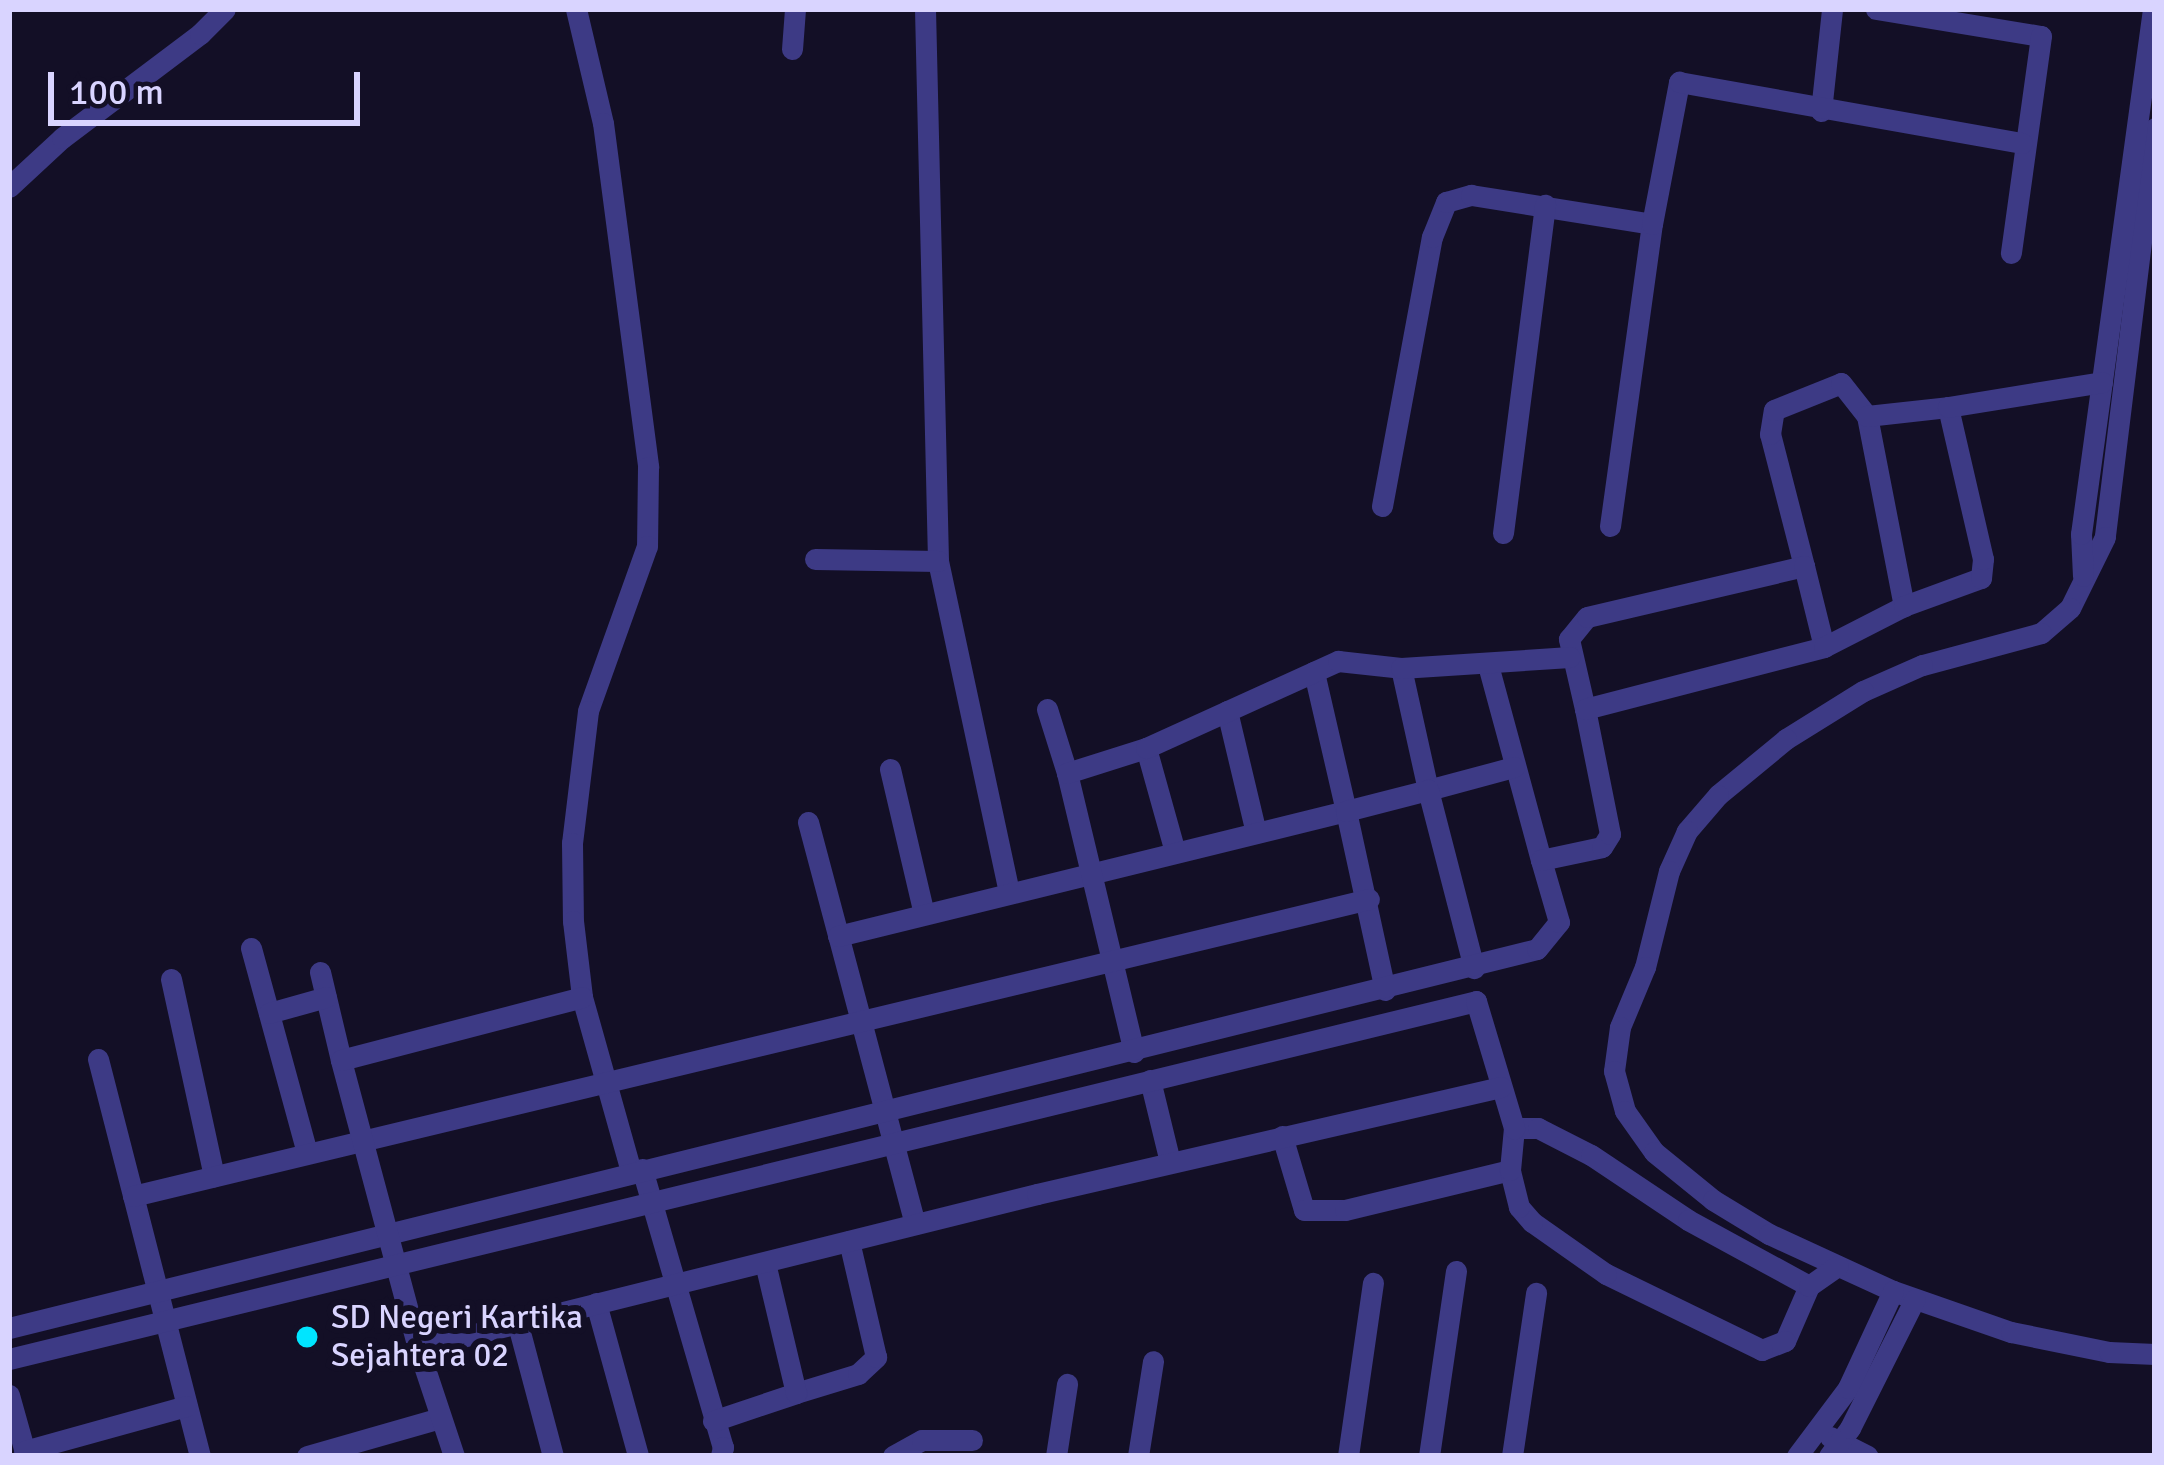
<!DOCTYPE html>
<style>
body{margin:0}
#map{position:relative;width:2164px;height:1465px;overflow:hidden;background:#130f26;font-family:Signika,sans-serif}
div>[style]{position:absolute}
.street>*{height:21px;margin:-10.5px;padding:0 10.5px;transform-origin:10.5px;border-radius:10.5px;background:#3d3a85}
.dots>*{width:33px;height:33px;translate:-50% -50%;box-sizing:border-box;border:6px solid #130f26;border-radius:50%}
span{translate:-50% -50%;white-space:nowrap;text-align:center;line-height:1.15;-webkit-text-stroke:12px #130f26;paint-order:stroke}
.poi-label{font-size:33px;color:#d9d4ff}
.left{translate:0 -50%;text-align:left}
.frame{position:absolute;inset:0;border:12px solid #d9d4ff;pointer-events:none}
.scale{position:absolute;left:48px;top:72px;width:312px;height:54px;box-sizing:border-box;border:6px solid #d9d4ff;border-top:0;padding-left:15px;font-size:36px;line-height:42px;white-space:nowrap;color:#d9d4ff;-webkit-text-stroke:9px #130f26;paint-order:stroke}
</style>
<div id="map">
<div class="street">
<div style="left:576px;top:9px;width:117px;rotate:76.7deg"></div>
<div style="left:603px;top:123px;width:347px;rotate:82.5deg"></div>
<div style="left:648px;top:467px;width:79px;rotate:90.7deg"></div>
<div style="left:647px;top:546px;width:175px;rotate:109.7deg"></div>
<div style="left:588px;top:711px;width:133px;rotate:96.9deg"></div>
<div style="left:572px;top:843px;width:78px;rotate:89.3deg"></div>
<div style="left:573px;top:921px;width:77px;rotate:83.2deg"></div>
<div style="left:582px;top:997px;width:181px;rotate:74.3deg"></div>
<div style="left:925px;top:9px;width:552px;rotate:88.65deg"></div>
<div style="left:938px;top:561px;width:338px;rotate:77.9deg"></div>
<div style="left:1876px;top:9px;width:167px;rotate:9.3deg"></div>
<div style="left:2041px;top:36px;width:219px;rotate:97.9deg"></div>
<div style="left:792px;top:49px;width:40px;rotate:-85.7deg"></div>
<div style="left:1821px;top:111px;width:103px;rotate:-83.8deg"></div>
<div style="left:2155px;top:128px;width:412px;rotate:97deg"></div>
<div style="left:2105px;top:537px;width:79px;rotate:116.2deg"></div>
<div style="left:2070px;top:608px;width:38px;rotate:139deg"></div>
<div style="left:2041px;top:633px;width:123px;rotate:164.9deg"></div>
<div style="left:1922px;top:665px;width:64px;rotate:156.2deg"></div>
<div style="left:1863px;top:691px;width:91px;rotate:148.1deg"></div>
<div style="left:1786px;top:739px;width:88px;rotate:140.5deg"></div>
<div style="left:1718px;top:795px;width:48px;rotate:130.7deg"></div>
<div style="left:1687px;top:831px;width:44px;rotate:114.2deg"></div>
<div style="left:1669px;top:871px;width:99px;rotate:104deg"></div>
<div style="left:1645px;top:967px;width:65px;rotate:112.6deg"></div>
<div style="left:1620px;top:1027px;width:44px;rotate:97.8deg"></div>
<div style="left:1614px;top:1071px;width:41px;rotate:74.6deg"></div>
<div style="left:1625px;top:1111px;width:50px;rotate:54.7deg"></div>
<div style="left:1654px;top:1152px;width:76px;rotate:39.1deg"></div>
<div style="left:1713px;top:1200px;width:66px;rotate:31.3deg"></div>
<div style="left:1769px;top:1234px;width:136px;rotate:24.7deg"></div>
<div style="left:1893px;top:1291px;width:125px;rotate:19.2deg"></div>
<div style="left:2011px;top:1332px;width:100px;rotate:11.5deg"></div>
<div style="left:2109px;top:1352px;width:46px;rotate:2.5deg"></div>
<div style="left:9px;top:187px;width:72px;rotate:-42.8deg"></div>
<div style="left:62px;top:138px;width:173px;rotate:-37deg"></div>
<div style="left:200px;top:34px;width:35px;rotate:-45deg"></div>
<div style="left:1867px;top:416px;width:194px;rotate:79deg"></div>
<div style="left:1382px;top:506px;width:274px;rotate:-79.5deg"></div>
<div style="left:1432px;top:237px;width:38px;rotate:-68deg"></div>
<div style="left:1446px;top:202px;width:26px;rotate:-16deg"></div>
<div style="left:1471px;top:195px;width:183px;rotate:9.1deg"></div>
<div style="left:1610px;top:526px;width:305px;rotate:-82.1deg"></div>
<div style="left:1652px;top:224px;width:145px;rotate:-79.2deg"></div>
<div style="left:1679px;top:82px;width:348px;rotate:10.1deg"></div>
<div style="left:1503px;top:533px;width:331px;rotate:-82.7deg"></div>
<div style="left:815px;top:559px;width:123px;rotate:0.9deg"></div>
<div style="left:1804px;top:566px;width:136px;rotate:-104.4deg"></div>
<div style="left:1770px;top:434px;width:24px;rotate:-81deg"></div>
<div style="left:1774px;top:410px;width:72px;rotate:-21.9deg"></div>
<div style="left:1841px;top:383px;width:42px;rotate:51.8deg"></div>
<div style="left:1867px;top:416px;width:81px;rotate:-6.3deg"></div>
<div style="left:2083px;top:576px;width:42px;rotate:-92.7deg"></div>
<div style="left:2081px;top:534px;width:530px;rotate:-82.19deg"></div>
<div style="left:1488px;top:665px;width:202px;rotate:74.8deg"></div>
<div style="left:1401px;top:668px;width:125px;rotate:77.5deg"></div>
<div style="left:1428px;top:790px;width:89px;rotate:-15deg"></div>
<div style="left:1047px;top:709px;width:67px;rotate:72.6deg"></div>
<div style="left:1585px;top:709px;width:72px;rotate:-102.9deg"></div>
<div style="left:1569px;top:639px;width:28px;rotate:-51deg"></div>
<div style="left:1587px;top:617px;width:223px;rotate:-13.2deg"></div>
<div style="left:1804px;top:566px;width:83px;rotate:76.1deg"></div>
<div style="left:1227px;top:711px;width:125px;rotate:76.6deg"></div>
<div style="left:1146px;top:748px;width:108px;rotate:74.4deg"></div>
<div style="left:890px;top:769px;width:149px;rotate:76.8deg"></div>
<div style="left:808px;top:822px;width:416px;rotate:75.1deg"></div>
<div style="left:838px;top:936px;width:523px;rotate:-13.82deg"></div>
<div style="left:1346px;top:811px;width:143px;rotate:-103deg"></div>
<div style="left:251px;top:948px;width:213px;rotate:74.7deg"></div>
<div style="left:320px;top:972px;width:90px;rotate:76.6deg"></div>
<div style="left:171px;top:979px;width:202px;rotate:77.7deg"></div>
<div style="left:1385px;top:990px;width:183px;rotate:-102.3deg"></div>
<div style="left:1346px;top:811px;width:85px;rotate:-14.4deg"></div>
<div style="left:1428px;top:790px;width:184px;rotate:75.5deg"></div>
<div style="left:269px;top:1013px;width:59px;rotate:-15.7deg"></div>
<div style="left:1134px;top:1052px;width:287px;rotate:-103.5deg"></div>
<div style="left:1067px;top:773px;width:83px;rotate:-17.6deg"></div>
<div style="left:1146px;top:748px;width:211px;rotate:-24.4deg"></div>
<div style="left:1338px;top:661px;width:63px;rotate:6.3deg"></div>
<div style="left:1401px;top:668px;width:169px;rotate:-3.7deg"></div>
<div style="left:98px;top:1059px;width:410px;rotate:75.6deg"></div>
<div style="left:1150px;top:1080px;width:84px;rotate:76.3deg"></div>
<div style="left:1282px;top:1136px;width:77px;rotate:73.4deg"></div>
<div style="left:1304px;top:1210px;width:41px"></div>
<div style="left:1345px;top:1210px;width:170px;rotate:-13.6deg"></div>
<div style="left:642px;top:1169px;width:290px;rotate:73.8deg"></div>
<div style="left:723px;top:1447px;width:9px;rotate:103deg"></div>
<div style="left:133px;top:1196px;width:1271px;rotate:-13.51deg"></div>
<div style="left:1809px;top:1286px;width:60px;rotate:113.6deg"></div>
<div style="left:1785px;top:1341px;width:25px;rotate:159deg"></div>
<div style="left:1762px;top:1350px;width:174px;rotate:-154deg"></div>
<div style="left:1606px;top:1274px;width:90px;rotate:-144.9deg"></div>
<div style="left:1532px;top:1222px;width:20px;rotate:-131deg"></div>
<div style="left:1519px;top:1207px;width:38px;rotate:-104deg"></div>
<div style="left:1510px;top:1170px;width:42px;rotate:-84.6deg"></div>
<div style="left:1514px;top:1128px;width:24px"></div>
<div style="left:1538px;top:1128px;width:59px;rotate:27deg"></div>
<div style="left:1591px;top:1155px;width:117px;rotate:33.8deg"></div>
<div style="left:1688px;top:1220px;width:138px;rotate:28.6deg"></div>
<div style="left:1809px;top:1286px;width:35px;rotate:-35deg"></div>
<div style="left:596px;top:1303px;width:159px;rotate:74.6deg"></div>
<div style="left:517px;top:1321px;width:140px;rotate:75.1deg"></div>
<div style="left:9px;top:1328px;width:1574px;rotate:-13.93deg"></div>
<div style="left:1537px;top:949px;width:35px;rotate:-51deg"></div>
<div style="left:1559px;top:922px;width:65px;rotate:-106.2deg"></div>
<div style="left:1541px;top:860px;width:62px;rotate:-12deg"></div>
<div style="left:1602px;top:847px;width:15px;rotate:-58deg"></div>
<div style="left:1610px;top:834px;width:127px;rotate:-101.3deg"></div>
<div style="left:1585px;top:709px;width:247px;rotate:-14.5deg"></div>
<div style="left:1824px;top:647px;width:90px;rotate:-27.1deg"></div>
<div style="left:1904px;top:606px;width:82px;rotate:-20deg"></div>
<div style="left:1981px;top:578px;width:19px;rotate:-84deg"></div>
<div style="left:1983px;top:559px;width:156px;rotate:-103deg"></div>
<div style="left:1948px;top:407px;width:156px;rotate:-9.2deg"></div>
<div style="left:418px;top:1348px;width:298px;rotate:-105deg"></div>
<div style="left:341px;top:1060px;width:249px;rotate:-14.6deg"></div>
<div style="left:9px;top:1359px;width:1510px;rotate:-13.71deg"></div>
<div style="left:1476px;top:1001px;width:133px;rotate:73.3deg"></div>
<div style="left:796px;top:1393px;width:65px;rotate:-17deg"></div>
<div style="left:858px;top:1374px;width:25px;rotate:-43deg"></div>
<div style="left:876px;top:1357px;width:119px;rotate:-103.1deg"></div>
<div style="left:9px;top:1395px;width:63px;rotate:74.4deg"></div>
<div style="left:713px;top:1421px;width:88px;rotate:-18.6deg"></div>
<div style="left:796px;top:1393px;width:134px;rotate:-103.4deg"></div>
<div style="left:1830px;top:1437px;width:42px;rotate:26.6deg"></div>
<div style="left:24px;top:1451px;width:168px;rotate:-15.5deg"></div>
<div style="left:307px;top:1456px;width:138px;rotate:-15.9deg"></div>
<div style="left:454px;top:1456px;width:114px;rotate:-108.4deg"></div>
<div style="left:418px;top:1348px;width:638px;rotate:-13.97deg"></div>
<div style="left:1037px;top:1194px;width:476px;rotate:-13deg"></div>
<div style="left:893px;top:1456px;width:33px;rotate:-29deg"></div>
<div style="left:922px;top:1440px;width:50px"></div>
<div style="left:1056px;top:1456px;width:73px;rotate:-81.3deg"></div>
<div style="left:1138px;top:1456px;width:96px;rotate:-81deg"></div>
<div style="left:1348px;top:1456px;width:175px;rotate:-81.8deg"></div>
<div style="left:1429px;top:1456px;width:187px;rotate:-81.7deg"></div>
<div style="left:1512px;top:1456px;width:165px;rotate:-81.6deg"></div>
<div style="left:1797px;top:1456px;width:85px;rotate:-53.1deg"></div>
<div style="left:1848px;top:1388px;width:107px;rotate:-65.1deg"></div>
<div style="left:1829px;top:1456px;width:35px;rotate:-53deg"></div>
<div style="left:1850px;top:1428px;width:144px;rotate:-63.3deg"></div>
</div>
<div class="dots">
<div style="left:307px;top:1337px;background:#00e5ff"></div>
</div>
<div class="poi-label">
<span class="left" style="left:331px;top:1337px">SD Negeri Kartika<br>Sejahtera 02</span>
</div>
<div class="frame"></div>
<div class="scale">100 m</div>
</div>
